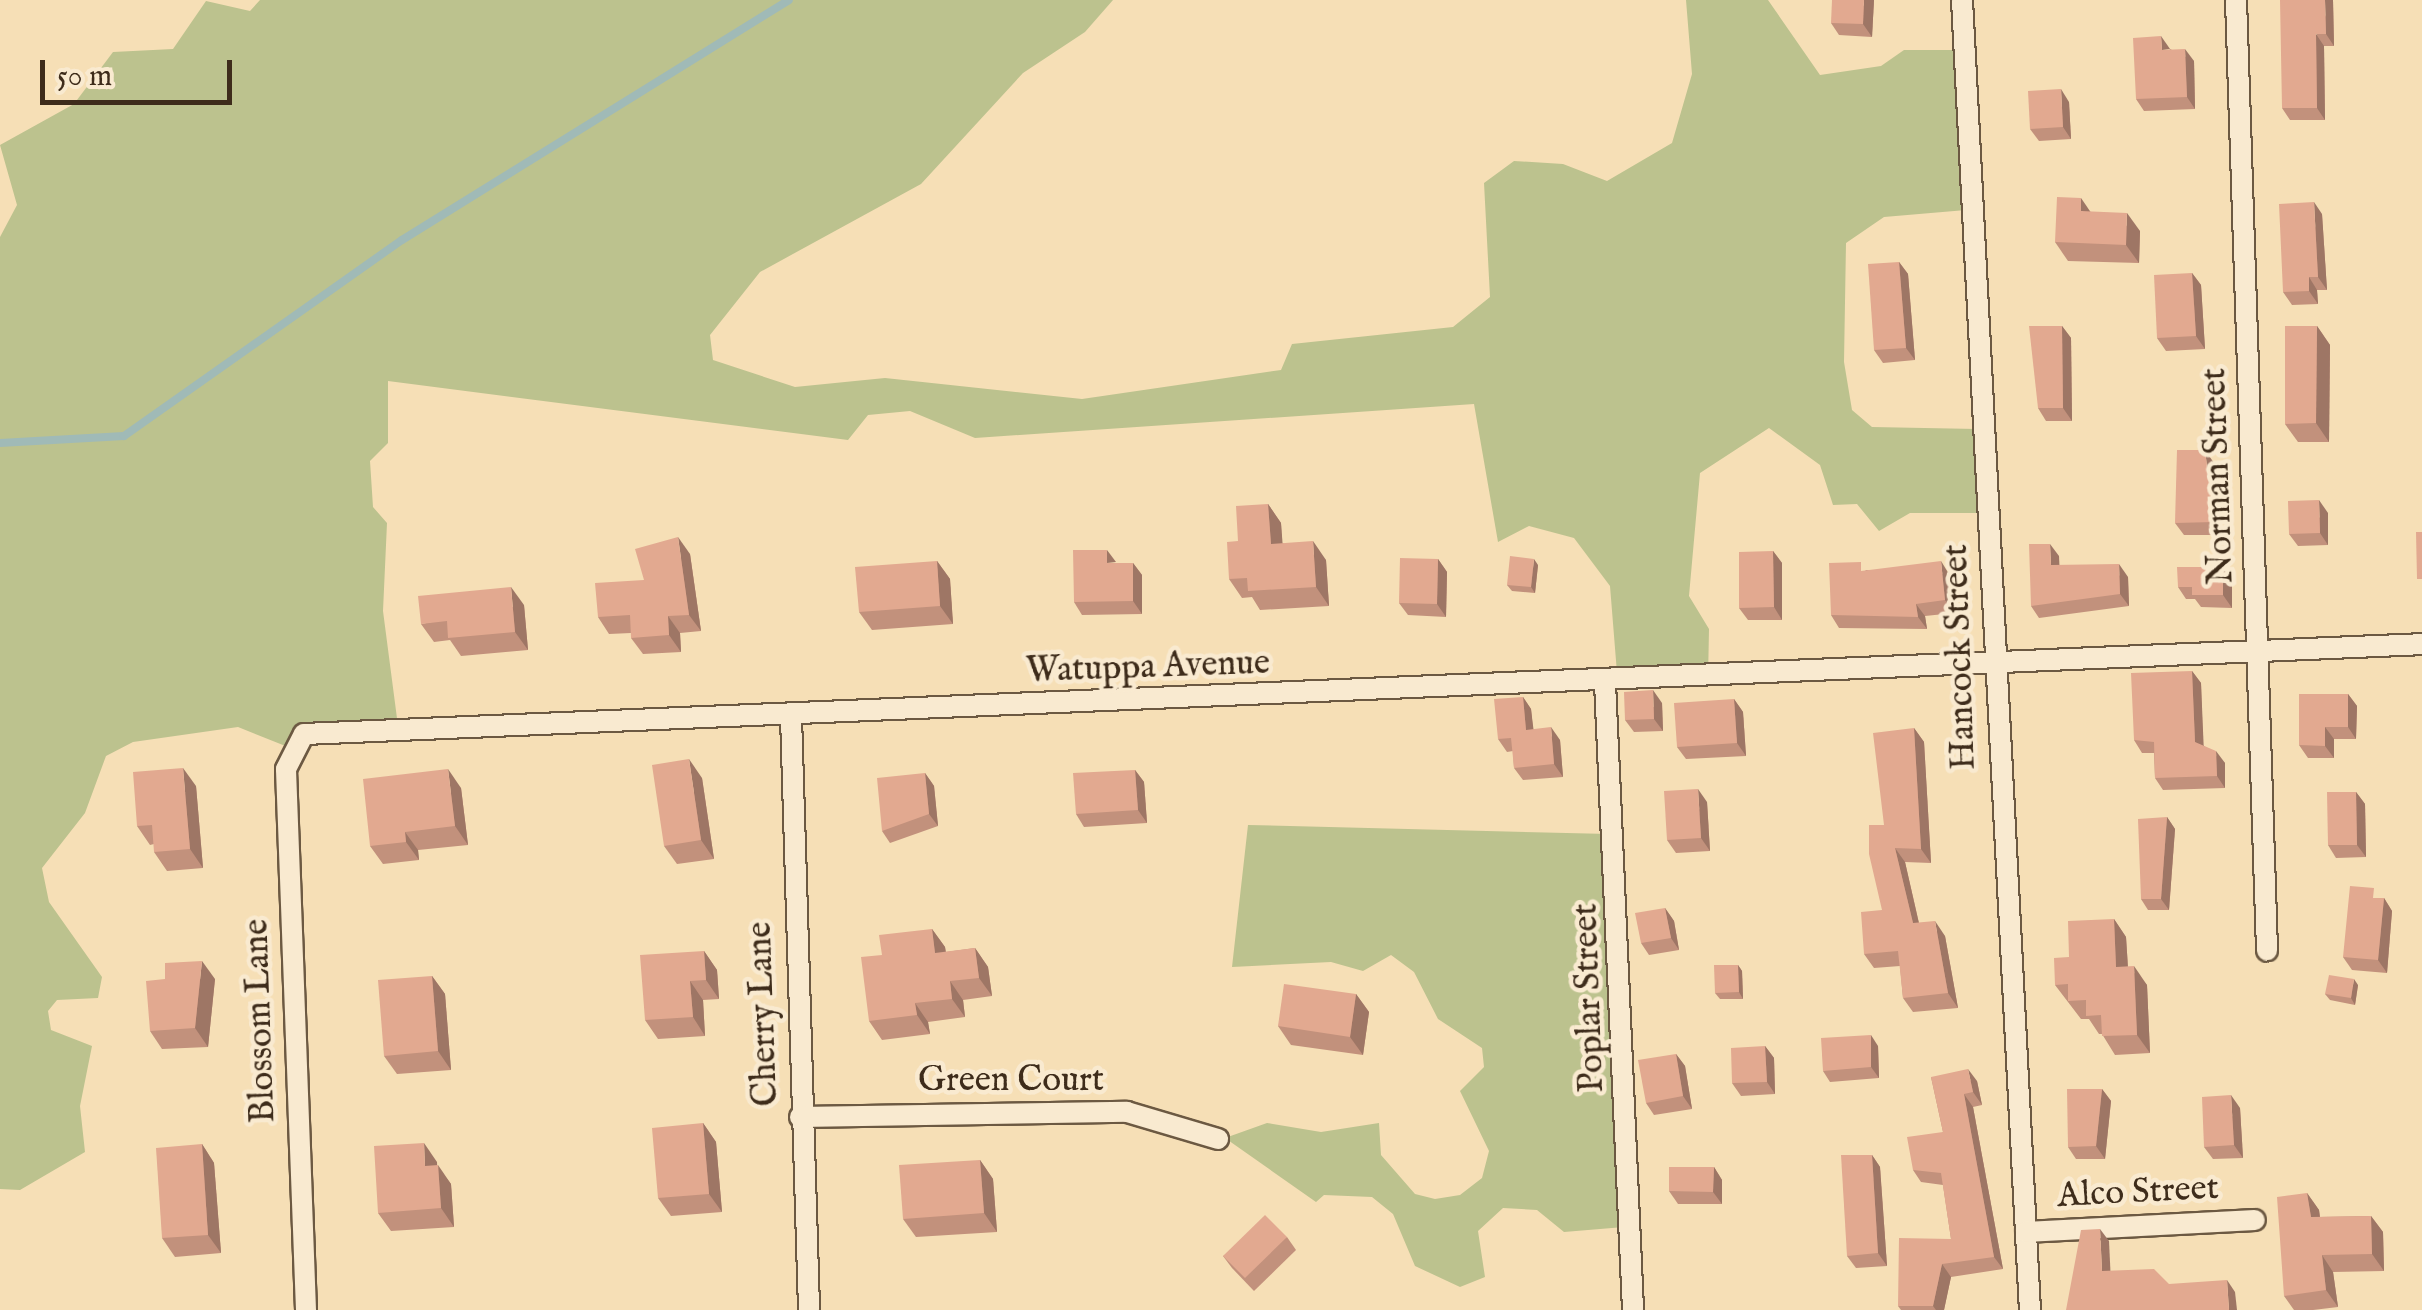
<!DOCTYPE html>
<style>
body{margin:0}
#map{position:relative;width:2422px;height:1310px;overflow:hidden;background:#f6dfb6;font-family:"IM FELL English",serif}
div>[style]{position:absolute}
.green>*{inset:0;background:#bcc28e}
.stream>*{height:8px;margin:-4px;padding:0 4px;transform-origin:4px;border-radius:4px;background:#a0bab7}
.roads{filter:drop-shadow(2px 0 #6c5942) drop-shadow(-2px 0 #6c5942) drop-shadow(0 2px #6c5942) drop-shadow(0 -2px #6c5942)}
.minor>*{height:20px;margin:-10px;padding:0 10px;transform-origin:10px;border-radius:10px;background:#f9ead0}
.wall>*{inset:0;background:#c2917c}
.shaded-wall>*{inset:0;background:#9e7665}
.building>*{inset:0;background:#e2a990}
span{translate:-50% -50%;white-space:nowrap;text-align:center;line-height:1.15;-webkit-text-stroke:9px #f9ead0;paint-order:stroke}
.street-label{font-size:35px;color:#3e2c1b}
.scale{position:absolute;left:40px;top:60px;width:192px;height:45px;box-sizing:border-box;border:5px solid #3e2c1b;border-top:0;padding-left:12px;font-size:30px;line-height:35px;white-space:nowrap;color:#3e2c1b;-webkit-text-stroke:8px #f9ead0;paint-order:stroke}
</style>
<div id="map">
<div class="green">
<div style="clip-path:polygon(260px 0,1113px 0,1085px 32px,1023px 73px,921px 184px,760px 272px,710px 335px,713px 360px,795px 387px,885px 378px,1082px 399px,1281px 370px,1292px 344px,1453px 327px,1490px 297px,1484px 183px,1514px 161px,1563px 164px,1607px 181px,1672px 143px,1692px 74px,1686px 0,1768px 0,1820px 75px,1881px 66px,1904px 50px,1957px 50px,1966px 210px,1884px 217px,1846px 243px,1844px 362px,1852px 410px,1872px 427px,1977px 429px,1979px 513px,1910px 513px,1879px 531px,1857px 504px,1833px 505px,1820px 465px,1769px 428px,1700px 473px,1689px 596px,1709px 629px,1708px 680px,1617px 673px,1610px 586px,1574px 538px,1529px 526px,1498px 542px,1474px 404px,975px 438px,910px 411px,868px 415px,848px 440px,388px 381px,388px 443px,370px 461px,373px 507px,387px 523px,383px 611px,398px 726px,307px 735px,293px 749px,238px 727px,133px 742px,106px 756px,85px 813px,42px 868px,49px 902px,102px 977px,98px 998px,57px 1000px,48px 1011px,51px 1030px,92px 1046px,80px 1106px,85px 1152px,20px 1190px,0 1189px,0 237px,17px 205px,0 145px,74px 104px,113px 52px,173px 49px,206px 1px,250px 11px)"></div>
<div style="clip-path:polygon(1248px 825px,1609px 834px,1624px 1227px,1564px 1232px,1537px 1210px,1503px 1208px,1478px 1231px,1485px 1277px,1460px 1287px,1415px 1266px,1393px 1214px,1372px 1197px,1324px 1195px,1316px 1202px,1225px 1138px,1267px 1123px,1321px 1132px,1379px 1123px,1381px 1155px,1415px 1194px,1435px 1199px,1460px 1195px,1482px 1178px,1489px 1151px,1460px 1091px,1484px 1067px,1482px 1048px,1438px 1019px,1414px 972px,1391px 955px,1363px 971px,1331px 962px,1232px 967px)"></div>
</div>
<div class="stream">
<div style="left:0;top:443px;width:124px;rotate:-3.2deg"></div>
<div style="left:124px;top:436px;width:340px;rotate:-35.2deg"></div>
<div style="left:402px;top:240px;width:455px;rotate:-31.8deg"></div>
</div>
<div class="roads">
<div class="minor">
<div style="left:1962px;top:0;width:1312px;rotate:87.03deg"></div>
<div style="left:2236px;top:0;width:951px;rotate:88.13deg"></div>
<div style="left:1605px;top:683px;width:628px;rotate:87.44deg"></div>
<div style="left:791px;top:716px;width:594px;rotate:88.26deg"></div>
<div style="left:800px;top:1117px;width:327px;rotate:-0.9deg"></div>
<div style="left:1127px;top:1112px;width:95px;rotate:16.5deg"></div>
<div style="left:2026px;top:1232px;width:229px;rotate:-3deg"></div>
<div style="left:306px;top:1310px;width:541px;rotate:-92.12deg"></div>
<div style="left:286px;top:769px;width:39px;rotate:-63deg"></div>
<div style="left:304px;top:734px;width:2120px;rotate:-2.43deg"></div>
</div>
</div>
<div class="wall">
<div style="clip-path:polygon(1874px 0,1872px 37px,1839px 35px,1831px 23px)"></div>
<div style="clip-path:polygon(2333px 0,2334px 46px,2324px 46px,2325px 120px,2290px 120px,2282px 108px)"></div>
<div style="clip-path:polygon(2170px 49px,2194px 61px,2195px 109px,2144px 111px,2136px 99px)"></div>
<div style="clip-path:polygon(2069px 102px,2071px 139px,2039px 141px,2030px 129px)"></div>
<div style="clip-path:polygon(2091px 212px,2140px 231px,2139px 263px,2068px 261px,2055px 242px)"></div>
<div style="clip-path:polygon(2322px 214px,2327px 290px,2317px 290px,2318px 304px,2292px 305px,2283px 292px)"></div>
<div style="clip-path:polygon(1899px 262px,1908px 274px,1915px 360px,1883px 363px,1874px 350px)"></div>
<div style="clip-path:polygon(2192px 273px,2201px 285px,2205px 349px,2166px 351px,2157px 338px)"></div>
<div style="clip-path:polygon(2062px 326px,2071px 338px,2072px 421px,2046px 421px,2038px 408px)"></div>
<div style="clip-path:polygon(2317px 326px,2330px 345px,2329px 442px,2298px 442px,2285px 424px)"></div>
<div style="clip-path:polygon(2214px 463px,2222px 535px,2184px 535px,2175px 523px)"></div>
<div style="clip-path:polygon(1268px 504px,1281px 523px,1282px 543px,1326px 560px,1329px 606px,1260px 610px,1252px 597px,1242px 598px,1229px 579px,1238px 541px)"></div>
<div style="clip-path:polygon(2328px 513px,2328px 545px,2298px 546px,2289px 534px)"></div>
<div style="clip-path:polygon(1773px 551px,1782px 563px,1782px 620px,1748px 620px,1739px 608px)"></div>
<div style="clip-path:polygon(690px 554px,701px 631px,680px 633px,681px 652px,643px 654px,631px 638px,631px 633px,609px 634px,598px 617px,644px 580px)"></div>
<div style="clip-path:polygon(2059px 556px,2059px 565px,2128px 577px,2129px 606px,2039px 618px,2031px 606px)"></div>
<div style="clip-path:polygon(1438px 559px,1447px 572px,1446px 617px,1408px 615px,1399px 603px)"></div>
<div style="clip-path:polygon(937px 561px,950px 579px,953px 624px,872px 630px,859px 612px)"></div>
<div style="clip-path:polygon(1116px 563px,1133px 563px,1142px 575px,1142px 614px,1082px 615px,1074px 602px)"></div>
<div style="clip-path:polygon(1538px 565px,1535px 593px,1512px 591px,1507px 585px)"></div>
<div style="clip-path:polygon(2223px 567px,2232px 579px,2232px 608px,2201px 607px,2195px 599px,2186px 599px,2178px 587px)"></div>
<div style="clip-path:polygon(1866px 570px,1949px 574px,1954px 613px,1925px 616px,1927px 629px,1839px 628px,1831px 615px)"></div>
<div style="clip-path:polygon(524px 605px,528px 650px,461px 656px,450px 640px,434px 642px,421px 624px)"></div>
<div style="clip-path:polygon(2192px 671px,2201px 683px,2203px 745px,2225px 763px,2225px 788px,2163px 790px,2155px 778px,2154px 753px,2142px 753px,2134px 740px)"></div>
<div style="clip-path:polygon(2348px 694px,2357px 706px,2356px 739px,2334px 739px,2334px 758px,2308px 758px,2299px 745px)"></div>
<div style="clip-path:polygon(1523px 697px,1531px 709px,1533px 729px,1560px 740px,1563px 777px,1523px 780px,1514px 768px,1513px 751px,1507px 752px,1498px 739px)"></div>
<div style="clip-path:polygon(1734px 699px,1743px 712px,1746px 756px,1686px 759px,1677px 747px)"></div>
<div style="clip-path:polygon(1662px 703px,1663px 731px,1634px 732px,1625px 720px)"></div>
<div style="clip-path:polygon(1914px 728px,1924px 742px,1931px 863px,1905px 862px,1919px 923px,1945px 936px,1958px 1008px,1913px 1012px,1903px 998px,1900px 966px,1874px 968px,1864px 954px,1882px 910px,1884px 825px)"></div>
<div style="clip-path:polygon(1135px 770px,1144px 782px,1147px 823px,1084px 827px,1076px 814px)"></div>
<div style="clip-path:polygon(925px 773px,934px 786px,938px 826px,890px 843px,882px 831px)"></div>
<div style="clip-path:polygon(702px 778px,714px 859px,677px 864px,664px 846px)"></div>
<div style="clip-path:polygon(196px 786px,203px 868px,167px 871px,154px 852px,154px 844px,150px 845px,137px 826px)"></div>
<div style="clip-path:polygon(461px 788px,468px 845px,418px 850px,419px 860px,383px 864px,370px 846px)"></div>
<div style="clip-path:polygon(2356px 792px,2365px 804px,2366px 857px,2336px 858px,2328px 845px)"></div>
<div style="clip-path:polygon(1707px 802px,1710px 851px,1676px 853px,1667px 840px)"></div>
<div style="clip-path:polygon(2167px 817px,2175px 829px,2169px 910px,2148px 910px,2141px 899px)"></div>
<div style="clip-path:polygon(2381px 898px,2384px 898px,2392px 911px,2387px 973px,2352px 970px,2343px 957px)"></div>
<div style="clip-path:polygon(1665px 908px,1674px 921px,1679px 950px,1649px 955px,1641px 943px)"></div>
<div style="clip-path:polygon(2114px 919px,2126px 937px,2128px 967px,2147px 985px,2150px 1053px,2115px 1055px,2102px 1034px,2099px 1034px,2089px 1019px,2081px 1019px,2055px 985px,2069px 957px)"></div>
<div style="clip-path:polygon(932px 929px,945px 947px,946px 952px,975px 948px,988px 967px,992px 996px,963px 1000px,965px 1017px,928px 1022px,930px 1034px,882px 1040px,869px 1021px,882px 955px)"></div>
<div style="clip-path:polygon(704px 951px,717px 970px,719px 999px,703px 1000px,705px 1036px,658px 1039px,645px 1020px)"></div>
<div style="clip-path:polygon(1738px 965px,1742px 971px,1743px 999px,1720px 999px,1715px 993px)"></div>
<div style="clip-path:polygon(432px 976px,445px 994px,451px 1070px,397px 1074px,384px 1056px)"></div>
<div style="clip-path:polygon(165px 979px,215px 979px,208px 1047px,162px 1049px,150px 1031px)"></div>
<div style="clip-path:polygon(2358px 985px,2355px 1005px,2330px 1000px,2325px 994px)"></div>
<div style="clip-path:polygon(1356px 994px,1369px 1012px,1363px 1055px,1291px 1045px,1278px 1026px)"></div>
<div style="clip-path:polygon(1765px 1046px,1774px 1058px,1775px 1094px,1741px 1096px,1732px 1083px)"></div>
<div style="clip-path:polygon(1878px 1046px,1879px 1078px,1830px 1082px,1823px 1071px)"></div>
<div style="clip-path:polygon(1676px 1054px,1685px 1066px,1692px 1109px,1654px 1115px,1646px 1103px)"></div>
<div style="clip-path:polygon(1931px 1077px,1977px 1081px,1982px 1105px,1973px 1107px,2003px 1269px,1951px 1277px,1944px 1310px,1901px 1310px,1898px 1306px,1951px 1239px,1943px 1185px,1921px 1182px,1913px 1170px,1943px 1132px)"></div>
<div style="clip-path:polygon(2102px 1089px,2111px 1101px,2105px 1159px,2076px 1159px,2068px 1147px)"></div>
<div style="clip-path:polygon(2240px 1108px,2243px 1158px,2213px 1159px,2204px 1147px)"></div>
<div style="clip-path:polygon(703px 1123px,716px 1142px,722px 1212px,671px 1216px,658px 1198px)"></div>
<div style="clip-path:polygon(202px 1144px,214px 1163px,221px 1253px,175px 1257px,162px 1238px)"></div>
<div style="clip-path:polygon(1872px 1155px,1880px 1167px,1887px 1266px,1856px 1268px,1847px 1256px)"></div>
<div style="clip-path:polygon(980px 1160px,993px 1179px,997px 1232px,916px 1237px,903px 1219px)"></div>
<div style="clip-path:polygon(437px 1162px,437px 1166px,451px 1184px,454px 1227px,391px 1231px,378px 1213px)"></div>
<div style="clip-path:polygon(1714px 1167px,1722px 1180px,1722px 1204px,1678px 1204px,1669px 1191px)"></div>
<div style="clip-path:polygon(2307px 1193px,2319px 1210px,2320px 1217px,2371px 1216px,2383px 1232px,2384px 1271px,2333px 1272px,2338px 1307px,2313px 1310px,2294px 1310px,2284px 1296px)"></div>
<div style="clip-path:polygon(1287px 1237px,1296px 1250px,1254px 1291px,1232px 1268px,1223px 1256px)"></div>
</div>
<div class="shaded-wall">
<div style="clip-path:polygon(1864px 0,1874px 0,1872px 37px,1863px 24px)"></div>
<div style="clip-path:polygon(2325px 0,2333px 0,2334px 46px,2326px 34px)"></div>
<div style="clip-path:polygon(2316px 34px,2324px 46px,2325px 120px,2317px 108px)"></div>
<div style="clip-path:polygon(2161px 36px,2170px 49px,2162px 50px)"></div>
<div style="clip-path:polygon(2185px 49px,2194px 61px,2195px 109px,2187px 97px)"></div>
<div style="clip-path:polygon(2061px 89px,2069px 102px,2071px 139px,2063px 127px)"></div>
<div style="clip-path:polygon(2081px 198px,2094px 217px,2081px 211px)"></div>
<div style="clip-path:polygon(2314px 202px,2322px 214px,2327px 290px,2318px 277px)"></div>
<div style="clip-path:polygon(2127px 213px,2140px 231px,2139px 263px,2126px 245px)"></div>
<div style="clip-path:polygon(1899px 262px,1908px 274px,1915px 360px,1906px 348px)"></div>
<div style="clip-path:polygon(2192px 273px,2201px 285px,2205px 349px,2196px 336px)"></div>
<div style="clip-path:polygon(2309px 277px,2317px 290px,2318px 304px,2309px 291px)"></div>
<div style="clip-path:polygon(2062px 326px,2071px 338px,2072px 421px,2063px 408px)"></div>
<div style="clip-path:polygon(2317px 326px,2330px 345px,2329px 442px,2316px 423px)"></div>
<div style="clip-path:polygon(2205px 450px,2214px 463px,2222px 535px,2214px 522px)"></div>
<div style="clip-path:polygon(2319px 500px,2328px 513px,2328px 545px,2320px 533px)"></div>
<div style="clip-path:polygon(1268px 504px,1281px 523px,1284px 562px,1271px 544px)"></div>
<div style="clip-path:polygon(678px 537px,690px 554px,701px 631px,689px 615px)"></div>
<div style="clip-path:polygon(1313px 541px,1326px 560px,1329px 606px,1316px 587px)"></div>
<div style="clip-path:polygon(2050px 544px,2059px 556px,2060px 577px,2051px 565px)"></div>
<div style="clip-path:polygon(1107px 550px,1116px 562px,1107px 563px)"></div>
<div style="clip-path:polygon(1773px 551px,1782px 563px,1782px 620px,1774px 607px)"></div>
<div style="clip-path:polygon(1438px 559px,1447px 572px,1446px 617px,1437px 604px)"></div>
<div style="clip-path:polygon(1534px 559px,1538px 565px,1535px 593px,1531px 587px)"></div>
<div style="clip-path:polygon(937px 561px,950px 579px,953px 624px,940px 606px)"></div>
<div style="clip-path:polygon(1941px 561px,1949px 574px,1954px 613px,1945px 600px)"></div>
<div style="clip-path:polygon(1133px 563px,1142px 575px,1142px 614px,1133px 601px)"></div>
<div style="clip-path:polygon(2119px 564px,2128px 577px,2129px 606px,2120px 594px)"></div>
<div style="clip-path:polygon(2223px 567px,2232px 579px,2232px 608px,2223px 595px)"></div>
<div style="clip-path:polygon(511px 587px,524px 605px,528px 650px,515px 632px)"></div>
<div style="clip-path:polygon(1916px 604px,1925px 616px,1927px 629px,1918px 617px)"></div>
<div style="clip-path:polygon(668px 616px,680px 633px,681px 652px,669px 635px)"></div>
<div style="clip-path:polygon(2192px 671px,2201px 683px,2204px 754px,2195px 742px)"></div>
<div style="clip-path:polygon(1653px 690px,1662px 703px,1663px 731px,1654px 719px)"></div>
<div style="clip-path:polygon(2348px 694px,2357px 706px,2356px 739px,2348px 727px)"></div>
<div style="clip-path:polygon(1523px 697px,1531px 709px,1535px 742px,1526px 730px)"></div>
<div style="clip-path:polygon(1734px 699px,1743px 712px,1746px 756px,1737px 743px)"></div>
<div style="clip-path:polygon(1551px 727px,1560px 740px,1563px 777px,1554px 764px)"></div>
<div style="clip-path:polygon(2325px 727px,2334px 739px,2334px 758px,2325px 746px)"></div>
<div style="clip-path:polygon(1914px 728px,1924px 742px,1931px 863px,1921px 849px)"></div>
<div style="clip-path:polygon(2216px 751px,2225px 763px,2225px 788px,2217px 776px)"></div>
<div style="clip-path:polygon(689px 759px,702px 778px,714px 859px,701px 840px)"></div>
<div style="clip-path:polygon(183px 768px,196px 786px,203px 868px,190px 849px)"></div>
<div style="clip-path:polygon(448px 769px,461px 788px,468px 845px,455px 826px)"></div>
<div style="clip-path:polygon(1135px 770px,1144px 782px,1147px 823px,1138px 810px)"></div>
<div style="clip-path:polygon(925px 773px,934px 786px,938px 826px,929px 814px)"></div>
<div style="clip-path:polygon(1698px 789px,1707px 802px,1710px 851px,1701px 838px)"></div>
<div style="clip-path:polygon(2356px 792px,2365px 804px,2366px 857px,2357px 845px)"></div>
<div style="clip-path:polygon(2167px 817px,2175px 829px,2169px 910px,2161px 899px)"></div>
<div style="clip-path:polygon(405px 832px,418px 850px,419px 860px,406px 842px)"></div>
<div style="clip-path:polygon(1895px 848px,1905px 862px,1922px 937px,1913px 923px)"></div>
<div style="clip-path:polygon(2384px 898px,2392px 911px,2387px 973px,2378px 960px)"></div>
<div style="clip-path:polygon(1665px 908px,1674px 921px,1679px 950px,1671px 938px)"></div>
<div style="clip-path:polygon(2114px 919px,2126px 937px,2129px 986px,2116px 967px)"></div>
<div style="clip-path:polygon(1935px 921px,1945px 936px,1958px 1008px,1948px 993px)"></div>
<div style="clip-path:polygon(932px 929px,945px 947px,948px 972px,935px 953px)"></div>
<div style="clip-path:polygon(975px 948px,988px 967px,992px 996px,979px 978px)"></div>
<div style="clip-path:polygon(704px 951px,717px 970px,719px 999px,706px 980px)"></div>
<div style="clip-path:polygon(202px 961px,215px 979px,208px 1047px,195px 1028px)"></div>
<div style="clip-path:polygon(1738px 965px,1742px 971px,1743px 999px,1739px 992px)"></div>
<div style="clip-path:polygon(2134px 966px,2147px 985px,2150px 1053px,2137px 1035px)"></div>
<div style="clip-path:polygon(432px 976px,445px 994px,451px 1070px,438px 1051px)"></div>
<div style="clip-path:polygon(2354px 979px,2358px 985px,2355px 1005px,2351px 998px)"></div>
<div style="clip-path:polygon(690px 981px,703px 1000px,705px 1036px,693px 1017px)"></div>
<div style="clip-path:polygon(950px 981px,963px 1000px,965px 1017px,952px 999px)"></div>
<div style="clip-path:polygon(1356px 994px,1369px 1012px,1363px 1055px,1350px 1037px)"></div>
<div style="clip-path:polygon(915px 1003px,928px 1022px,930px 1034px,917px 1015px)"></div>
<div style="clip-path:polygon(1871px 1035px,1878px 1046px,1879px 1078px,1871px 1067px)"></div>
<div style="clip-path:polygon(1765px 1046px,1774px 1058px,1775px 1094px,1767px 1082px)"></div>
<div style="clip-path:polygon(1676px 1054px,1685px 1066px,1692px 1109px,1683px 1096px)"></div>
<div style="clip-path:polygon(1968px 1069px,1977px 1081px,1982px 1105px,1973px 1092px)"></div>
<div style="clip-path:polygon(2102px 1089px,2111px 1101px,2105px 1159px,2096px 1146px)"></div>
<div style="clip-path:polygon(1964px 1094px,1973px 1107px,2003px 1269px,1994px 1257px)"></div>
<div style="clip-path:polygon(2231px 1095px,2240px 1108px,2243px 1158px,2234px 1145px)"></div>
<div style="clip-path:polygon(703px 1123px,716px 1142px,722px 1212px,709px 1194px)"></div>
<div style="clip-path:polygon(424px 1143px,437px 1162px,438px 1185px,425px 1166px)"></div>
<div style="clip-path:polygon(202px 1144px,214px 1163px,221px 1253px,208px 1235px)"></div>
<div style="clip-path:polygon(1872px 1155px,1880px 1167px,1887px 1266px,1878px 1253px)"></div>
<div style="clip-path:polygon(980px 1160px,993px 1179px,997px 1232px,984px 1213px)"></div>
<div style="clip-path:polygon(438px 1165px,451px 1184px,454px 1227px,441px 1208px)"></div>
<div style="clip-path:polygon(1714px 1167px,1722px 1180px,1722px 1204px,1713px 1192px)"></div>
<div style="clip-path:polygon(2307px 1193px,2319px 1210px,2322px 1234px,2311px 1217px)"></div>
<div style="clip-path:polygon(2371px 1216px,2383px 1232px,2384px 1271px,2372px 1254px)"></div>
<div style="clip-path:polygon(2100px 1229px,2109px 1241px,2111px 1283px,2102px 1271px)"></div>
<div style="clip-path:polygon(2322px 1255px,2333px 1272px,2338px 1307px,2326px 1290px)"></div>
<div style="clip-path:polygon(1942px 1264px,1951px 1277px,1944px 1310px,1936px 1310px,1933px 1306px)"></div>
<div style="clip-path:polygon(2227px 1280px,2235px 1292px,2237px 1310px,2229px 1310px)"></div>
</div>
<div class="building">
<div style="clip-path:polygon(1832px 0,1864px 0,1863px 24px,1831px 23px)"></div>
<div style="clip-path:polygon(2280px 0,2325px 0,2326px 34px,2316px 34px,2317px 108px,2282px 108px)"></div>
<div style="clip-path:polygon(2161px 36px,2162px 50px,2185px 49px,2187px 97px,2136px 99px,2133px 38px)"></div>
<div style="clip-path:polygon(2061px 89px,2063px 127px,2030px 129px,2028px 91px)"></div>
<div style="clip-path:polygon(2057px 197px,2081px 198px,2081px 211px,2127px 213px,2126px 245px,2055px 242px)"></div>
<div style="clip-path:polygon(2314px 202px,2318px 277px,2309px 277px,2309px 291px,2283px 292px,2279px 204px)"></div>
<div style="clip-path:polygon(1899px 262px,1906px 348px,1874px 350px,1868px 264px)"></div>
<div style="clip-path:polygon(2192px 273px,2196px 336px,2157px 338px,2154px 275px)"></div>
<div style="clip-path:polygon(2029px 326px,2062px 326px,2063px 408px,2038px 408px)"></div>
<div style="clip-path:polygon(2285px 326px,2317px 326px,2316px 423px,2285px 424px)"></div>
<div style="clip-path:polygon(2177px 450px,2205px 450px,2214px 522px,2175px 523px)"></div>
<div style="clip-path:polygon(2319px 500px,2320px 533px,2289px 534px,2288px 501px)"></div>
<div style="clip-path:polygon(1268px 504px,1271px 544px,1313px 541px,1316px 587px,1248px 591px,1247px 578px,1229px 579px,1227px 542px,1238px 541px,1236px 506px)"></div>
<div style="clip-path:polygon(2416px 532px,2422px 532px,2422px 579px,2417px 579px)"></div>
<div style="clip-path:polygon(678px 537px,689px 615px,668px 616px,669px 635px,631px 638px,630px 615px,598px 617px,595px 583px,644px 580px,635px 549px)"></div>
<div style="clip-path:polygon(2029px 544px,2050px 544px,2051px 565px,2119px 564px,2120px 594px,2031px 606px)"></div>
<div style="clip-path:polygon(1073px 550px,1107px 550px,1107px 563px,1133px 563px,1133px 601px,1074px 602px)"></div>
<div style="clip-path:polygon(1773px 551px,1774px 607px,1739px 608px,1739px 552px)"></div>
<div style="clip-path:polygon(1510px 556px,1534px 559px,1531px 587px,1507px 585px)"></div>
<div style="clip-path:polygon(1400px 558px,1438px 559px,1437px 604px,1399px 603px)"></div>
<div style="clip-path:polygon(937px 561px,940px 606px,859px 612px,855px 567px)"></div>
<div style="clip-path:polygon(1941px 561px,1945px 600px,1916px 604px,1918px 617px,1831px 615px,1829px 563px,1861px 562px,1861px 571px)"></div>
<div style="clip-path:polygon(2177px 567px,2223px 567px,2223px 595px,2192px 595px,2192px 587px,2178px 587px)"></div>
<div style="clip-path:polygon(511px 587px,515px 632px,448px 638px,447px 621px,421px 624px,418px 596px)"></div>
<div style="clip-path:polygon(2192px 671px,2195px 742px,2216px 751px,2217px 776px,2155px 778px,2154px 742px,2134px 740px,2131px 673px)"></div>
<div style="clip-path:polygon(1653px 690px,1654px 719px,1625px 720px,1624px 692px)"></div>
<div style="clip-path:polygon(2299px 694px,2348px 694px,2348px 727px,2325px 727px,2325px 746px,2299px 745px)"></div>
<div style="clip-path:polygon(1523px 697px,1526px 730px,1551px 727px,1554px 764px,1514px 768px,1511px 738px,1498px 739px,1494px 699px)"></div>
<div style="clip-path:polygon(1734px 699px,1737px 743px,1677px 747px,1674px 703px)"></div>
<div style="clip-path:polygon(1914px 728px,1921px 849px,1895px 848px,1913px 923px,1935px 921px,1948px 993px,1903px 998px,1898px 951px,1864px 954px,1861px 912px,1882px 910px,1869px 854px,1869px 825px,1884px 825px,1873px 733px)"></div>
<div style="clip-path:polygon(689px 759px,701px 840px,664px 846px,652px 765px)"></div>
<div style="clip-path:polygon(183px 768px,190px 849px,154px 852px,152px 825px,137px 826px,133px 772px)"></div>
<div style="clip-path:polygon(448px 769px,455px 826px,405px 832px,406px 842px,370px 846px,363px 779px)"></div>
<div style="clip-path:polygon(1135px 770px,1138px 810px,1076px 814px,1073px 773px)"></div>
<div style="clip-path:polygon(925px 773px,929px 814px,882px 831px,877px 778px)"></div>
<div style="clip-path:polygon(1698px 789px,1701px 838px,1667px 840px,1664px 791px)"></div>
<div style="clip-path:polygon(2327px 792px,2356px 792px,2357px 845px,2328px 845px)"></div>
<div style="clip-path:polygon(2167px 817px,2161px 899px,2141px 899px,2138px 819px)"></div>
<div style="clip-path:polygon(2350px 886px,2374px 888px,2373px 898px,2384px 898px,2378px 960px,2343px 957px)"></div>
<div style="clip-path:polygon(1665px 908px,1671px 938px,1641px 943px,1635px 913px)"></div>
<div style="clip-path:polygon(2114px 919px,2116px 967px,2134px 966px,2137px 1035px,2102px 1036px,2101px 1015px,2086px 1016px,2086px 1000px,2068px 1001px,2068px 984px,2055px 985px,2054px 958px,2069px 957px,2068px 921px)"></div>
<div style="clip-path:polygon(932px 929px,935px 953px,975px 948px,979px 978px,950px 981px,952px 999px,915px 1003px,917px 1015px,869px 1021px,861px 957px,882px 955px,879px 935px)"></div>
<div style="clip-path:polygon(704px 951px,706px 980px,690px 981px,693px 1017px,645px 1020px,640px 955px)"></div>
<div style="clip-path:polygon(202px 961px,195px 1028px,150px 1031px,146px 981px,165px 979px,165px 963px)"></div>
<div style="clip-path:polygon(1714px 965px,1738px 965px,1739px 992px,1715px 993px)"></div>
<div style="clip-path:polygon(2329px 975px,2354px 979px,2351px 998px,2325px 994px)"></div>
<div style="clip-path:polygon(432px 976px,438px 1051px,384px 1056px,378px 980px)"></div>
<div style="clip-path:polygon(1284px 984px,1356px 994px,1350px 1037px,1278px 1026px)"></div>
<div style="clip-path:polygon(1871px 1035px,1871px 1067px,1823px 1071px,1821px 1038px)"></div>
<div style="clip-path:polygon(1765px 1046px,1767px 1082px,1732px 1083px,1731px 1048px)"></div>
<div style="clip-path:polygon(1676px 1054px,1683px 1096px,1646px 1103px,1638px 1060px)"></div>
<div style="clip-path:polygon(1968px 1069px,1973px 1092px,1964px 1094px,1994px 1257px,1942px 1264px,1933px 1306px,1898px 1306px,1899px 1238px,1951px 1239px,1941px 1173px,1913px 1170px,1907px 1137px,1943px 1132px,1931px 1077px)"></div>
<div style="clip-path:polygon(2067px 1089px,2102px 1089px,2096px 1146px,2068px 1147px)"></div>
<div style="clip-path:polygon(2231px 1095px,2234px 1145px,2204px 1147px,2202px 1097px)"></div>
<div style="clip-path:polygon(703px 1123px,709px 1194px,658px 1198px,652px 1128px)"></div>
<div style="clip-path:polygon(424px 1143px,425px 1166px,438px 1165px,441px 1208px,378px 1213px,374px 1146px)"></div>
<div style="clip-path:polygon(202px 1144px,208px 1235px,162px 1238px,156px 1148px)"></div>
<div style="clip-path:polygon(1841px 1155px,1872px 1155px,1878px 1253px,1847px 1256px)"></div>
<div style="clip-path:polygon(980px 1160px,984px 1213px,903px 1219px,899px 1165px)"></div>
<div style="clip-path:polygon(1669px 1167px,1714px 1167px,1713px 1192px,1669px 1191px)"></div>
<div style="clip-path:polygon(2307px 1193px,2311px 1217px,2371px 1216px,2372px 1254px,2322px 1255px,2326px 1290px,2284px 1296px,2277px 1197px)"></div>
<div style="clip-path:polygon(1265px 1215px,1287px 1237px,1245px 1278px,1223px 1256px)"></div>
<div style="clip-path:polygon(2100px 1229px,2102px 1271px,2154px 1269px,2169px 1284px,2227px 1280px,2229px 1310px,2066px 1310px,2081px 1230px)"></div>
</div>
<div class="street-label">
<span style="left:2219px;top:476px;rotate:-92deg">Norman Street</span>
<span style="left:1961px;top:657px;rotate:-92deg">Hancock Street</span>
<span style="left:1148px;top:668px;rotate:-2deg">Watuppa Avenue</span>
<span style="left:1590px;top:998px;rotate:-92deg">Poplar Street</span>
<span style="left:764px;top:1014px;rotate:-92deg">Cherry Lane</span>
<span style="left:261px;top:1021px;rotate:-92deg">Blossom Lane</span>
<span style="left:1011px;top:1081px">Green Court</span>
<span style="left:2138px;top:1193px;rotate:-3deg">Alco Street</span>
</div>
<div class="scale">50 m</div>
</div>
